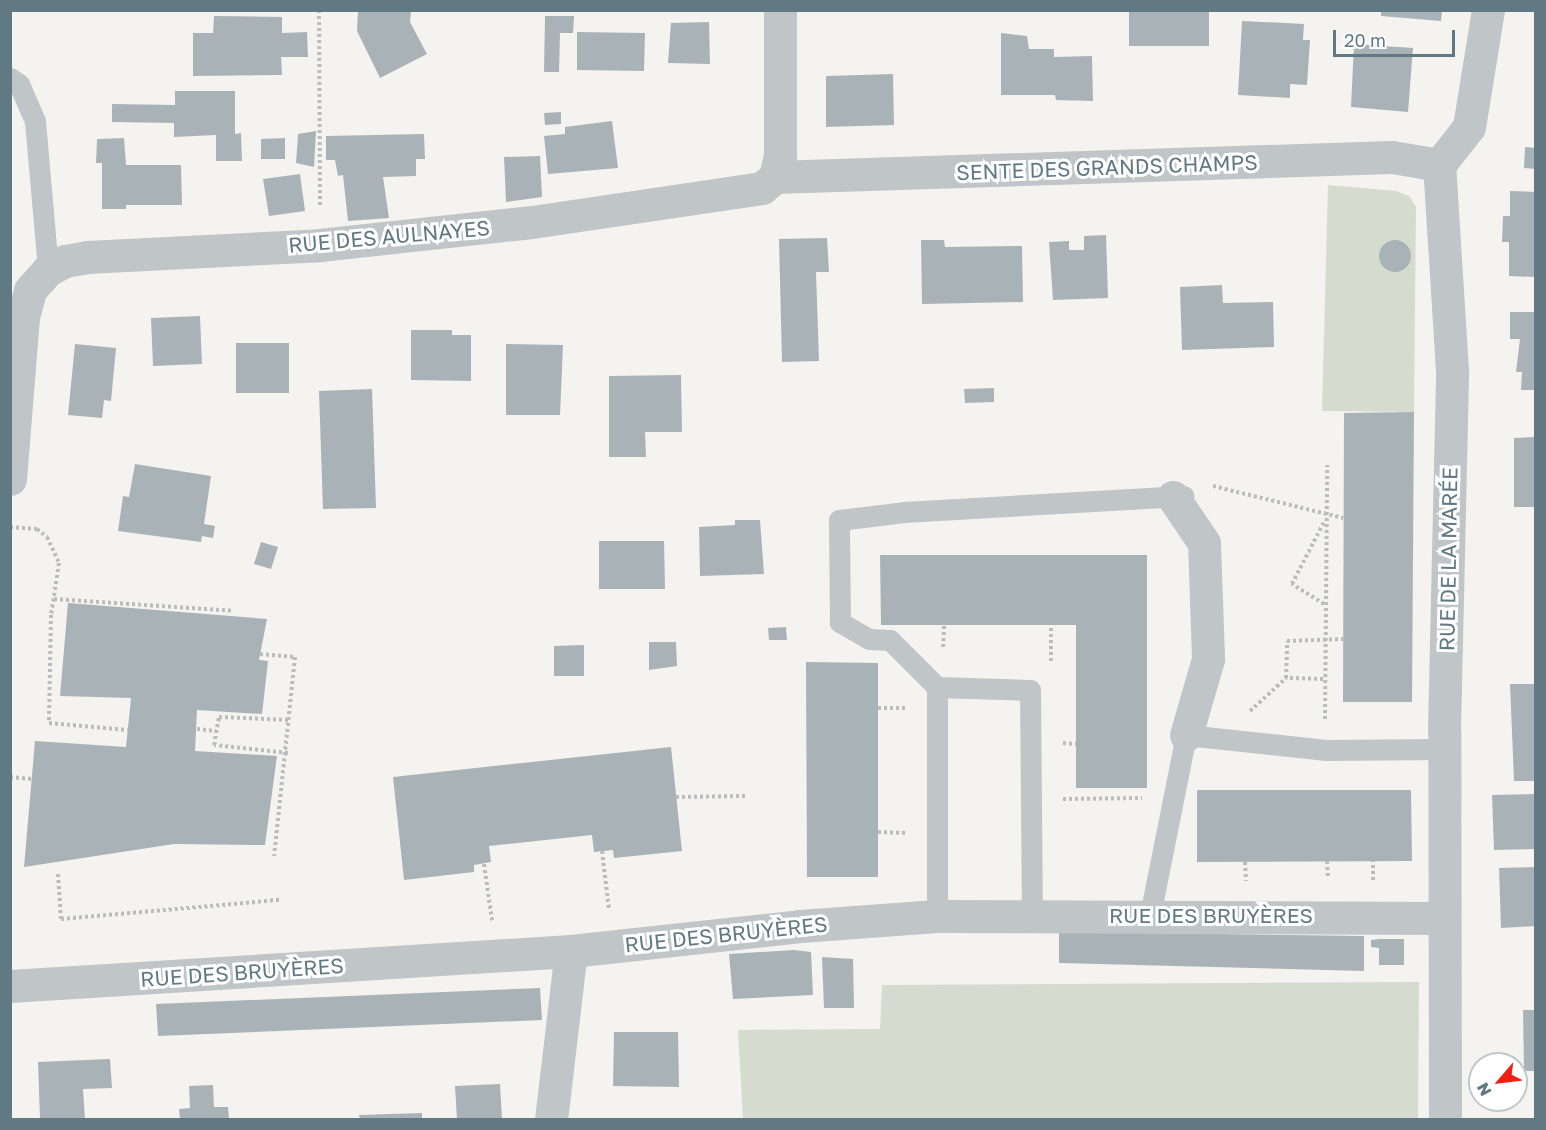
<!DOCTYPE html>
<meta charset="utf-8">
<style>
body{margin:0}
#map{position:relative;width:1546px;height:1130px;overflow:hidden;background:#f4f3ef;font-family:"Golos Text",sans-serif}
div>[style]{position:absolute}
.green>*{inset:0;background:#d6dbd0}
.building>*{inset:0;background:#a9b3b7}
.round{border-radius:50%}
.path>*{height:4px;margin-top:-2px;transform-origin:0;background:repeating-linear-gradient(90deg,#b9bdbe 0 3px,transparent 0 6px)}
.lane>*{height:21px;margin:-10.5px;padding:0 10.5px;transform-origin:10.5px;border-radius:10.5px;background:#c0c5c8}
.street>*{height:33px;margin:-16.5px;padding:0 16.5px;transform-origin:16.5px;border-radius:16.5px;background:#c0c5c8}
span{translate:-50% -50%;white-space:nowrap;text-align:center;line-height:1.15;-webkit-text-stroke:6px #fff;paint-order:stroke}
.street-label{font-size:21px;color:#607983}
.frame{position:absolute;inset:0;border:12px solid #607983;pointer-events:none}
.north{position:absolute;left:1468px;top:1052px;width:60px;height:60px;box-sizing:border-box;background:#fff;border:2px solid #bfc9cd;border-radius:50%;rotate:242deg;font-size:16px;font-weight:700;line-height:24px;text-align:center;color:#607983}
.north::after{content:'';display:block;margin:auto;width:21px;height:27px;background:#f21f11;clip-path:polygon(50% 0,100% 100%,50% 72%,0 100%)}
.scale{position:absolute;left:1333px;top:30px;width:122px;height:27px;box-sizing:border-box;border:3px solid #607983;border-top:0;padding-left:8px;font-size:18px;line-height:21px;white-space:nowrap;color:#607983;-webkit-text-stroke:4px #fff;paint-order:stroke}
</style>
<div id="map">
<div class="green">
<div style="clip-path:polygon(1328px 185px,1396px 191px,1409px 196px,1416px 207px,1414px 412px,1322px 411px)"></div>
<div style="clip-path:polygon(1419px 982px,1418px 1119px,743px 1119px,738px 1030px,880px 1029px,882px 985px)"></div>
</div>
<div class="building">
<div style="clip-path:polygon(358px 10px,411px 10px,410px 22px,427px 54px,380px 78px,357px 31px)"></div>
<div style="clip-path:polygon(1129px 10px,1209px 10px,1209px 46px,1129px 46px)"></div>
<div style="clip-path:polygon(1381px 10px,1442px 10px,1441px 21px,1381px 16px)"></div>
<div style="clip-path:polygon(214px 16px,282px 17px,282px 33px,307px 32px,308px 57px,281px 57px,282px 75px,193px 76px,193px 33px,213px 33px)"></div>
<div style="clip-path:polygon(545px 16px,574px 16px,573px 33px,560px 33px,559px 72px,544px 72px)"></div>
<div style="clip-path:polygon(1242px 21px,1304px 24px,1303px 40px,1310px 40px,1307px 85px,1290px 84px,1290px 98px,1238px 95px)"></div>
<div style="clip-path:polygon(709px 22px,710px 64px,668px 63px,671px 23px)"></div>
<div style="clip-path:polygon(577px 32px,645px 33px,644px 71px,577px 70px)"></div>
<div style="clip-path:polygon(1001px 33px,1027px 36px,1029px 49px,1054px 49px,1054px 57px,1092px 56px,1093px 101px,1056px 100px,1055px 95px,1001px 95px)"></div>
<div style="clip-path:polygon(1354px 44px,1413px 48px,1408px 112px,1351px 107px)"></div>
<div style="clip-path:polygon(893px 74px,894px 125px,826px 127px,826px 76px)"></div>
<div style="clip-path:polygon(175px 91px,235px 91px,235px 134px,241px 133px,242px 161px,216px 161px,216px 135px,174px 137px,174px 123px,112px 122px,112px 104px,175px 105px)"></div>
<div style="clip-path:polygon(561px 112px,561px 124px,545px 125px,544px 113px)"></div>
<div style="clip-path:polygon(612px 121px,618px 168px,548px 174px,544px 136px,565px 134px,565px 127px)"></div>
<div style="clip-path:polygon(316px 131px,314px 167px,296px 163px,298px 134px)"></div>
<div style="clip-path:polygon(424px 134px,425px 159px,416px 159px,416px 176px,383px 177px,389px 218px,348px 221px,343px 175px,338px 176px,335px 160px,326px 160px,326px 136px)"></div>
<div style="clip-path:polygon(124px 138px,126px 165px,181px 165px,182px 205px,126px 205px,126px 209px,102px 209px,102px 163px,96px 163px,97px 139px)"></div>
<div style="clip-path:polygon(285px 138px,285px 159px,261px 159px,261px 139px)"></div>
<div style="clip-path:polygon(1525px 147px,1536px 148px,1536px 169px,1524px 168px)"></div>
<div style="clip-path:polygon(540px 156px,542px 197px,506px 202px,504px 157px)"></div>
<div style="clip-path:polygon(300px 174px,305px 211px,269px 216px,263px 179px)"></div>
<div style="clip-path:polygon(1510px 191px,1536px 192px,1536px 277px,1509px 276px,1509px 242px,1502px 242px,1503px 216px,1510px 216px)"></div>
<div style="clip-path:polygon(1106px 235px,1108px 298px,1053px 300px,1049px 242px,1069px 241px,1069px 250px,1084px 250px,1084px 236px)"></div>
<div style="clip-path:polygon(827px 238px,829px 272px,816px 272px,819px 361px,782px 362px,779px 239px)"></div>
<div class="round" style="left:1379px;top:240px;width:32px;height:32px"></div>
<div style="clip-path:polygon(921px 240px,944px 240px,945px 247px,1022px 246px,1023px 302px,922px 304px)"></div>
<div style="clip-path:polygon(1222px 285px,1223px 303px,1273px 302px,1274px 347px,1182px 350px,1180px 287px)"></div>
<div style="clip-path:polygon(1510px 312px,1536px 312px,1536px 390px,1521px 390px,1522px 372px,1516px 372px,1520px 339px,1510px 339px)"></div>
<div style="clip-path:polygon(200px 316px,202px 364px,153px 366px,151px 318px)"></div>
<div style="clip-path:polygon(411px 330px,452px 330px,452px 335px,471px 335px,471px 381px,411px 380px)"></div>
<div style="clip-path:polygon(236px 343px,289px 343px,289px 393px,236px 393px)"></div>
<div style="clip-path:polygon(75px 344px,116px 348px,111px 401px,104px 400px,102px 418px,68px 415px)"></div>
<div style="clip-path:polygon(506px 344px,563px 345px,560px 415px,506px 415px)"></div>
<div style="clip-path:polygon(681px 375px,682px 432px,645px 432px,646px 457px,609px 457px,609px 376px)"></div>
<div style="clip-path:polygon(994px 388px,994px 402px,965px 403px,964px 389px)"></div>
<div style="clip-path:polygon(372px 389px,376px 508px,323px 509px,319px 391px)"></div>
<div style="clip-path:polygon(1414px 412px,1412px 702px,1343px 702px,1344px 413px)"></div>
<div style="clip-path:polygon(1536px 437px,1536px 507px,1514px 507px,1514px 438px)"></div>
<div style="clip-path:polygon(135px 464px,211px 476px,204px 524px,215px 526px,213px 538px,202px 536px,201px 542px,118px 531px,123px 496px,129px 497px)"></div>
<div style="clip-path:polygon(735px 520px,760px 520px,764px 574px,700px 576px,699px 527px,735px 525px)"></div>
<div style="clip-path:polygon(599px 541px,664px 541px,665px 589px,599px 589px)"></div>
<div style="clip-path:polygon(261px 542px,278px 547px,271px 569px,254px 564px)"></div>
<div style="clip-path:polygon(880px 555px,1147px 555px,1147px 788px,1076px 788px,1076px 625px,881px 625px)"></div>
<div style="clip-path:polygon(68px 603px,267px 619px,259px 660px,268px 661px,262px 714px,197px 710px,195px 751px,277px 756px,265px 845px,174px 844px,24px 867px,35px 741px,126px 747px,131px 698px,60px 696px)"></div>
<div style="clip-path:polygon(786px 627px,787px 640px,769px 640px,768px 628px)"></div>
<div style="clip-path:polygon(649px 642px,676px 642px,677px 666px,649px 670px)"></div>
<div style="clip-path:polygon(584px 645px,584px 676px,554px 676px,554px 646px)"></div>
<div style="clip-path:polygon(806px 662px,878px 663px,878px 877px,807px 877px)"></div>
<div style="clip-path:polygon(1510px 684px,1536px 684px,1536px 781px,1514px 781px)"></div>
<div style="clip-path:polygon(671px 747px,682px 851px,614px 858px,613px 850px,594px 852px,592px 835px,489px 846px,491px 862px,474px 865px,474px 872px,404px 880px,393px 777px)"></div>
<div style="clip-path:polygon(1197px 790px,1411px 790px,1412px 861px,1197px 862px)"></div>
<div style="clip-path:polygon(1536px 794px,1536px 849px,1494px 850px,1492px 795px)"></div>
<div style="clip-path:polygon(1536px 867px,1536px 926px,1501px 928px,1499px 868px)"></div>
<div style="clip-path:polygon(1059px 932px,1364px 936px,1364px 971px,1059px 963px)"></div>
<div style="clip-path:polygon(1379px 939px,1404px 939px,1404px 965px,1379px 965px,1379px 948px,1371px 947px,1371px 940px)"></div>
<div style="clip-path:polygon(794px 950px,811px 952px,813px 995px,733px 999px,729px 954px)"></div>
<div style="clip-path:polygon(822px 957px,853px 959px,854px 1008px,824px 1008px)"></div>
<div style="clip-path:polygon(540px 988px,542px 1020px,158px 1036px,156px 1004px)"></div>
<div style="clip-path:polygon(1523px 1010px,1536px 1010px,1536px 1071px,1524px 1071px)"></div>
<div style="clip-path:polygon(614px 1032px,678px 1032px,679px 1087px,613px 1086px)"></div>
<div style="clip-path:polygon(110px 1059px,112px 1088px,83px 1089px,85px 1119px,40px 1119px,38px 1062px)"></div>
<div style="clip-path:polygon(500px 1084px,502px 1119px,457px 1119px,455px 1086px)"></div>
<div style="clip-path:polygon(213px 1085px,214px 1107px,228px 1107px,229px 1119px,180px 1119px,179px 1109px,190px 1108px,189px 1086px)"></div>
<div style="clip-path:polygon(422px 1113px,422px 1119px,360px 1119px,359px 1115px)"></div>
</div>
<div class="path">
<div style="left:319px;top:10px;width:198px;rotate:89.7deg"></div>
<div style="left:1213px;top:486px;width:134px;rotate:13.8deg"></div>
<div style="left:10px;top:527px;width:27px;rotate:4deg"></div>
<div style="left:37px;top:529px;width:13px;rotate:39deg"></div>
<div style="left:47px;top:537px;width:29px;rotate:65deg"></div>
<div style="left:59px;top:563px;width:53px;rotate:98.7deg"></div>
<div style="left:51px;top:615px;width:108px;rotate:91.1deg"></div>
<div style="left:49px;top:723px;width:79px;rotate:5.1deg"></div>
<div style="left:54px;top:599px;width:179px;rotate:3.8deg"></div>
<div style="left:1324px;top:604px;width:38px;rotate:-148deg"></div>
<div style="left:1292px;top:584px;width:72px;rotate:-62.7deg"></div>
<div style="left:943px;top:647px;width:22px;rotate:-87deg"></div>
<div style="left:260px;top:654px;width:35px;rotate:5deg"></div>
<div style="left:295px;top:657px;width:200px;rotate:96deg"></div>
<div style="left:1051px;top:661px;width:36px;rotate:-90deg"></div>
<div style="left:1323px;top:679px;width:37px;rotate:-178deg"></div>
<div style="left:1286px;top:678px;width:37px;rotate:-88deg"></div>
<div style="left:1287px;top:641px;width:56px;rotate:-2deg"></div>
<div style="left:878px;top:708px;width:28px"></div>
<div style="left:1250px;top:711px;width:49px;rotate:-42.5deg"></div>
<div style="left:1325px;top:719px;width:254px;rotate:-89.5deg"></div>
<div style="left:197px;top:729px;width:19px;rotate:6deg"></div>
<div style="left:1063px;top:743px;width:13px;rotate:4deg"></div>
<div style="left:288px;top:753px;width:74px;rotate:-173.8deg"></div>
<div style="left:214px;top:745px;width:28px;rotate:-80deg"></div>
<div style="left:219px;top:717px;width:71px;rotate:2.4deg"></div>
<div style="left:10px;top:777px;width:22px;rotate:5deg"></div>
<div style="left:676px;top:797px;width:69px;rotate:-0.8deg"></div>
<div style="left:1063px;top:799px;width:79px;rotate:-0.7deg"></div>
<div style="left:878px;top:832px;width:29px;rotate:2deg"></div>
<div style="left:602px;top:851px;width:59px;rotate:83.2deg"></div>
<div style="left:1327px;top:861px;width:18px;rotate:87deg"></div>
<div style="left:1245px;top:862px;width:19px;rotate:87deg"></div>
<div style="left:484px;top:864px;width:57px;rotate:81.9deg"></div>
<div style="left:58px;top:874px;width:45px;rotate:86.2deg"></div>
<div style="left:61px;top:919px;width:220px;rotate:-5deg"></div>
<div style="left:1373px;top:880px;width:19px;rotate:-90deg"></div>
</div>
<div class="lane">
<div style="left:10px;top:78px;width:11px;rotate:34deg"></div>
<div style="left:19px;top:84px;width:40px;rotate:66.6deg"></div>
<div style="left:35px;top:121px;width:150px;rotate:85deg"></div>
<div style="left:937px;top:687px;width:66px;rotate:-135deg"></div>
<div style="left:890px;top:640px;width:21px;rotate:-177deg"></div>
<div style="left:869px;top:639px;width:34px;rotate:-150deg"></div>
<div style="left:840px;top:622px;width:102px;rotate:-90.6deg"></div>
<div style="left:839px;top:520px;width:65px;rotate:-7deg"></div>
<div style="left:904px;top:512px;width:280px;rotate:-3.3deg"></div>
<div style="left:1150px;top:915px;width:184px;rotate:-78.7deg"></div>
<div style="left:1186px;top:735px;width:141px;rotate:6.1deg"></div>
<div style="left:1326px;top:750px;width:119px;rotate:-0.5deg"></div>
<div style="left:937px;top:916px;width:229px;rotate:-90deg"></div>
<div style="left:937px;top:687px;width:93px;rotate:1.8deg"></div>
<div style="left:1030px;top:690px;width:224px;rotate:89.5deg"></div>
</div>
<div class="street">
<div style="left:775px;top:177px;width:617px;rotate:-1.86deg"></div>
<div style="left:1392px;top:157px;width:48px;rotate:9.7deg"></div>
<div style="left:10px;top:479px;width:163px;rotate:-85.4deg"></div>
<div style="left:23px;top:317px;width:28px;rotate:-75deg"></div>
<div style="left:30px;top:290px;width:27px;rotate:-48deg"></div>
<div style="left:48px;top:270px;width:19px;rotate:-28deg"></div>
<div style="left:65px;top:261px;width:22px;rotate:-10deg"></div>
<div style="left:87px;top:257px;width:233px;rotate:-2.9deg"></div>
<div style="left:320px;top:245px;width:213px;rotate:-6.2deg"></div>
<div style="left:532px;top:222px;width:232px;rotate:-8.4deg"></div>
<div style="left:762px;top:188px;width:17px;rotate:-40deg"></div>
<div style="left:775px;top:177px;width:23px;rotate:-77deg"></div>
<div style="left:780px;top:155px;width:145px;rotate:-90deg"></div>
<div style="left:1173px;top:497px;width:55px;rotate:56deg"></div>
<div style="left:1204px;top:543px;width:116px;rotate:88deg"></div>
<div style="left:1208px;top:659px;width:79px;rotate:106.1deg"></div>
<div style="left:10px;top:986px;width:562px;rotate:-3.57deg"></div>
<div style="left:571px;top:951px;width:230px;rotate:-6.2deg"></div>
<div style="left:800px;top:926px;width:137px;rotate:-4.2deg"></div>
<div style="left:937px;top:916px;width:506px;rotate:0.23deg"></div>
<div style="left:551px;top:1120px;width:170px;rotate:-83.3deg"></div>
<div style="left:1445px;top:1120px;width:390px;rotate:-90.1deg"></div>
<div style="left:1444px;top:730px;width:360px;rotate:-88.7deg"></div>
<div style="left:1452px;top:370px;width:205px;rotate:-93.6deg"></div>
<div style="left:1439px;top:165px;width:48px;rotate:-51.7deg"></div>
<div style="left:1469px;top:127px;width:119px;rotate:-80.8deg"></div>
</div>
<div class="street-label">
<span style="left:1107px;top:167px;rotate:-2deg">SENTE DES GRANDS CHAMPS</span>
<span style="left:389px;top:236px;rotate:-5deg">RUE DES AULNAYES</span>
<span style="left:1448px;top:559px;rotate:-89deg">RUE DE LA MARÉE</span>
<span style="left:1211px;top:915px">RUE DES BRUYÈRES</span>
<span style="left:726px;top:934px;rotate:-6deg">RUE DES BRUYÈRES</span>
<span style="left:242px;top:972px;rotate:-4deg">RUE DES BRUYÈRES</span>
</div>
<div class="frame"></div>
<div class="north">N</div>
<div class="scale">20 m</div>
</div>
